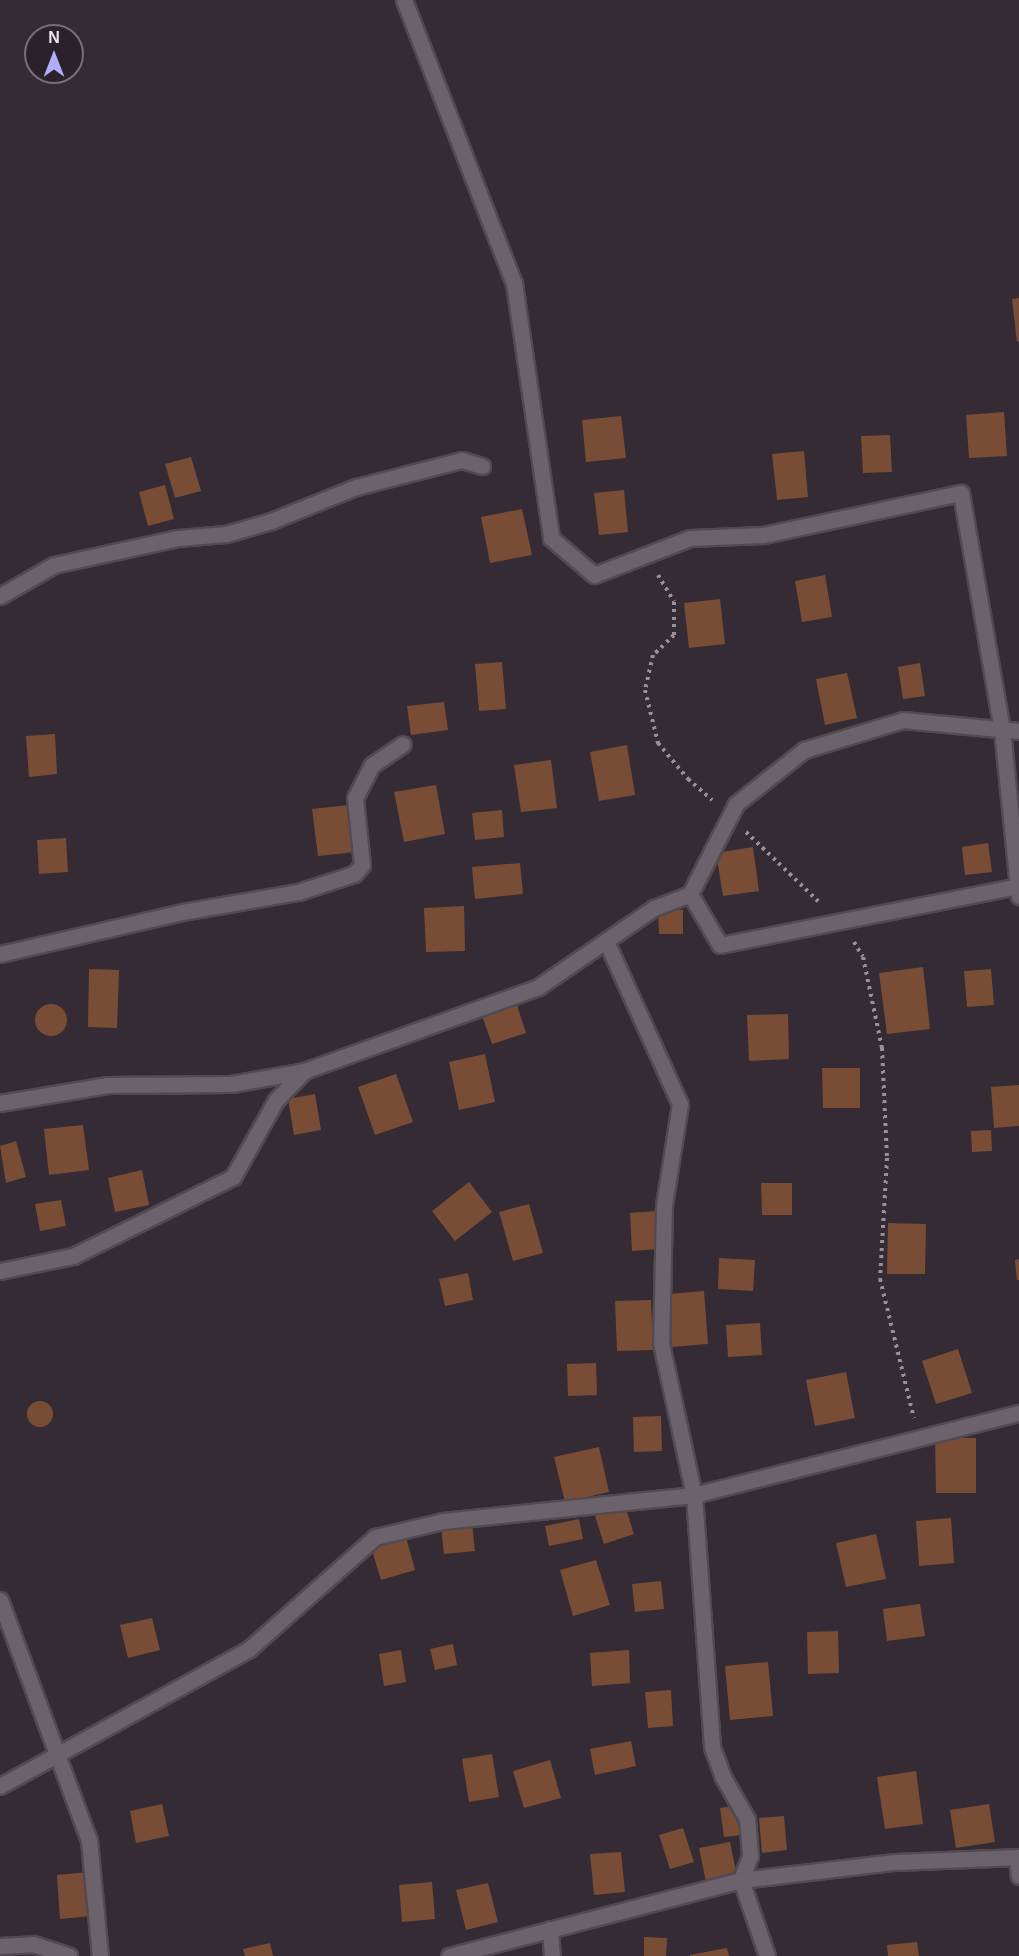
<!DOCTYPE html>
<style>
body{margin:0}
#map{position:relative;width:1019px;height:1956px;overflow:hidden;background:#342b34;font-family:Helvetica,sans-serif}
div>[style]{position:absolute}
.building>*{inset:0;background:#794d35}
.round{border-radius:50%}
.path>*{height:4px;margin-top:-2px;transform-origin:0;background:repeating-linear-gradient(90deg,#999199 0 3px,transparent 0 7.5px)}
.roads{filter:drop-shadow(2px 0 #514a51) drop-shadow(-2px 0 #514a51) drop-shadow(0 2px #514a51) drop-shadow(0 -2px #514a51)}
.minor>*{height:15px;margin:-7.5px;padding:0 7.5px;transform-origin:7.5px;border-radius:7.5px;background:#6b626b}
span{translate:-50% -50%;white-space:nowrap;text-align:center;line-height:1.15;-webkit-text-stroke:6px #2a222a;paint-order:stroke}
.north{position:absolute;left:24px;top:24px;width:60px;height:60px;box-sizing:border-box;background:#2a222a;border:2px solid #777077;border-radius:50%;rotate:0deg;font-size:16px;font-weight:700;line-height:24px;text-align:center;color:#ebe5eb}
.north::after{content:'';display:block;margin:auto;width:21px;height:27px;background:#b1adfa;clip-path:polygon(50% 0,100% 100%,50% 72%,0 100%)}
</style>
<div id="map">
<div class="building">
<div style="clip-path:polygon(1019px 298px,1019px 341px,1017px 342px,1012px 299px)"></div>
<div style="clip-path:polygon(1004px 412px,1007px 456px,969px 458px,966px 415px)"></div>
<div style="clip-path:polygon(621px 416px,626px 458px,586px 462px,582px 420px)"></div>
<div style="clip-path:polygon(890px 435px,892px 472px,863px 473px,861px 436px)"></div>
<div style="clip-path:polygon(804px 451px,808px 497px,777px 500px,772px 454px)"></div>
<div style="clip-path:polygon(191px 457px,201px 491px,175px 498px,165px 464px)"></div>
<div style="clip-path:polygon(165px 485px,174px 519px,148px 526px,139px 492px)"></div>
<div style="clip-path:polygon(624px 490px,628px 532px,599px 535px,594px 493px)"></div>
<div style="clip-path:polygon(522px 509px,532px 555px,490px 563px,481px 517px)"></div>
<div style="clip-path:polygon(825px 575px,832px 617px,802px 622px,795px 581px)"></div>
<div style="clip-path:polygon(720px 599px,725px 644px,689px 648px,684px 603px)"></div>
<div style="clip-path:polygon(502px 662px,506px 709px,479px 711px,475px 664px)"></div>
<div style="clip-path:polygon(920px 663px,925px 696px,903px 699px,898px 667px)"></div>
<div style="clip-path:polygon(847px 673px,857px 718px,825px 725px,816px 679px)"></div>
<div style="clip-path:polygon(444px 702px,448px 730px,411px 735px,407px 706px)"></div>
<div style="clip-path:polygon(55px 734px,57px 774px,29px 777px,26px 736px)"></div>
<div style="clip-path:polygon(627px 745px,635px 795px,599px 801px,590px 752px)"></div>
<div style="clip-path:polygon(551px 760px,557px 808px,521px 812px,514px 765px)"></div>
<div style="clip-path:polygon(436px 785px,445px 834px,404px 842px,394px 792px)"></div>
<div style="clip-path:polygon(349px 805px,355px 852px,318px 856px,312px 809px)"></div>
<div style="clip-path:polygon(502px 810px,504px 837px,475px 840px,472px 813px)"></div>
<div style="clip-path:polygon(66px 838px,68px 872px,39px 874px,37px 840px)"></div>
<div style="clip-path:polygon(988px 843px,992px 872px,965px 875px,962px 847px)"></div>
<div style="clip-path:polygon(753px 847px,759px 891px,723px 896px,716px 853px)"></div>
<div style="clip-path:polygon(520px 863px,523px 894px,475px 899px,472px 867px)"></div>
<div style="clip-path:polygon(464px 906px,465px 951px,426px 952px,424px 908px)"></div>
<div style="clip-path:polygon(658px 910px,683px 910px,683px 934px,659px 934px)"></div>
<div style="clip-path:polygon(923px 967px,930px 1029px,887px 1034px,879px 973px)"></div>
<div style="clip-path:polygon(89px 969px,119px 970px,117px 1028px,88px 1027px)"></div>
<div style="clip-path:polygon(991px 969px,994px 1005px,967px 1007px,964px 971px)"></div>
<div style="clip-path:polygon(516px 1002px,526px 1033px,492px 1044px,481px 1013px)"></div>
<div class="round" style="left:35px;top:1004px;width:32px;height:32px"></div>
<div style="clip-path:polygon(788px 1014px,789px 1059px,749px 1061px,747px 1015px)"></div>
<div style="clip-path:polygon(485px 1054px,495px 1102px,459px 1110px,449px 1062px)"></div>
<div style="clip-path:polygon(822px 1068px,860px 1068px,860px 1108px,823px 1108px)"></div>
<div style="clip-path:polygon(396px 1074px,413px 1122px,375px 1135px,358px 1087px)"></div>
<div style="clip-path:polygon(1019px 1085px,1019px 1126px,994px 1128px,991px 1087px)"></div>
<div style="clip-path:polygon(315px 1094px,321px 1130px,294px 1135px,288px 1099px)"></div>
<div style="clip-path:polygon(83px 1125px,89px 1170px,49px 1175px,44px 1129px)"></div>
<div style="clip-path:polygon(991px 1130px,992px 1151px,972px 1152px,971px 1131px)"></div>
<div style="clip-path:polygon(16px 1141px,26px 1177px,6px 1183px,0 1146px)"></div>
<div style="clip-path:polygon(142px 1170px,149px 1205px,115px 1212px,108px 1178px)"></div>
<div style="clip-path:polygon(469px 1182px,492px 1212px,455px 1241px,432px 1211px)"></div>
<div style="clip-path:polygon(761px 1183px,792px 1183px,792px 1215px,762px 1215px)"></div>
<div style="clip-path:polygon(61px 1200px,66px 1226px,40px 1231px,35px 1204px)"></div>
<div style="clip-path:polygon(529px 1204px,543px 1253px,513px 1261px,499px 1212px)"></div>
<div style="clip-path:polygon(656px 1211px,659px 1249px,632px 1251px,630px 1213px)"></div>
<div style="clip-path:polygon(888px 1223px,926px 1224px,925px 1274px,887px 1274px)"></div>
<div style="clip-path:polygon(719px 1258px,755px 1260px,753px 1291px,718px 1289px)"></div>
<div style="clip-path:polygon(1019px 1259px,1019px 1280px,1017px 1280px,1015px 1260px)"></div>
<div style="clip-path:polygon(468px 1273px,473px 1300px,445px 1306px,439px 1279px)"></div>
<div style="clip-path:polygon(704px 1291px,708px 1344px,672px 1347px,668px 1294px)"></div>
<div style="clip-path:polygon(651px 1300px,653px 1350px,617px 1351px,615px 1301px)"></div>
<div style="clip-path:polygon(760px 1323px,762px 1355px,728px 1357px,726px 1325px)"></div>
<div style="clip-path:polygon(958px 1349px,972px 1393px,936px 1404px,922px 1361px)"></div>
<div style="clip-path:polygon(596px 1363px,597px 1395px,568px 1396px,567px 1364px)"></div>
<div style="clip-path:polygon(846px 1372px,855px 1418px,815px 1426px,806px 1380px)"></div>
<div class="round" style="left:27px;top:1401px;width:26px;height:26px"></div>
<div style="clip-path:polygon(661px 1416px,662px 1451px,634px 1452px,633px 1417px)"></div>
<div style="clip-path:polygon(935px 1438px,976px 1438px,976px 1493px,936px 1493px)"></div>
<div style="clip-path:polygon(599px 1447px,609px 1492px,565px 1502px,554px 1457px)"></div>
<div style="clip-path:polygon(625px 1506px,634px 1534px,604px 1544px,595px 1516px)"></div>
<div style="clip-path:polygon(951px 1518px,954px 1563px,919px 1566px,916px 1521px)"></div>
<div style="clip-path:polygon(579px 1519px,583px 1539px,549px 1546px,545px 1526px)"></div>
<div style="clip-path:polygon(472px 1523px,475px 1551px,444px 1554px,441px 1526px)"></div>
<div style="clip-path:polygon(876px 1534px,886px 1579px,846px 1587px,836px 1543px)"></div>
<div style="clip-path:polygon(406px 1537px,415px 1570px,381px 1580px,371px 1547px)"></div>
<div style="clip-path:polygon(596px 1560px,610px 1605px,573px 1616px,560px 1570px)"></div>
<div style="clip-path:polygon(661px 1581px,664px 1609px,635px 1612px,632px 1584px)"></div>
<div style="clip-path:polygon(920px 1604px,925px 1636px,887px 1641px,883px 1609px)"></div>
<div style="clip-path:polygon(152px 1618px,160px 1650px,128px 1658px,120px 1625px)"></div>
<div style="clip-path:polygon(838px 1631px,839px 1673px,808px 1674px,807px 1632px)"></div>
<div style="clip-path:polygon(453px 1644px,457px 1665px,435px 1670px,430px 1649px)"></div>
<div style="clip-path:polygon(401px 1650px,406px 1682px,384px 1686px,379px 1654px)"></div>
<div style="clip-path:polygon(629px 1650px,630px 1683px,592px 1686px,590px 1653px)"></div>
<div style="clip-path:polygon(768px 1662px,773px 1716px,730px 1720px,725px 1666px)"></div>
<div style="clip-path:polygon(671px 1690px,673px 1726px,648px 1728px,645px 1692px)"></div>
<div style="clip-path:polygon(631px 1741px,636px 1766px,595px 1775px,590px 1749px)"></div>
<div style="clip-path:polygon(492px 1754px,499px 1797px,469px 1802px,462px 1759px)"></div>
<div style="clip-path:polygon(550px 1760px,561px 1798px,524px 1808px,513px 1771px)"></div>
<div style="clip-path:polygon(916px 1771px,923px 1824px,885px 1829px,877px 1777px)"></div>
<div style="clip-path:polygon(162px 1804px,169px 1836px,136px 1843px,130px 1811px)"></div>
<div style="clip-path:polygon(989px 1804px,995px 1842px,956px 1848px,950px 1810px)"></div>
<div style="clip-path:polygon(739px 1805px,742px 1835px,724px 1837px,720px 1808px)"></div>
<div style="clip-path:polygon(784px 1816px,787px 1850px,762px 1853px,759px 1818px)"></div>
<div style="clip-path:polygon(683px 1828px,694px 1862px,670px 1869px,659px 1835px)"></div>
<div style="clip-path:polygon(730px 1842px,737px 1876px,706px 1882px,699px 1848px)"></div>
<div style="clip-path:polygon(621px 1852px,625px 1892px,594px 1895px,590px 1854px)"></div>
<div style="clip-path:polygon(89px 1872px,92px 1916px,60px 1919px,57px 1875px)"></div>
<div style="clip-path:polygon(432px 1882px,435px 1919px,402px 1922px,399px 1885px)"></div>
<div style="clip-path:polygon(488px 1883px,498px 1922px,466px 1930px,456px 1890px)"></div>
<div style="clip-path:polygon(644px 1937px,667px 1938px,666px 1956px,644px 1956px)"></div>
<div style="clip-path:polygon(917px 1942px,919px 1956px,888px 1956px,887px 1945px)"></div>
<div style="clip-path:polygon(270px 1943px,273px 1956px,245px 1956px,243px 1949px)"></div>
<div style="clip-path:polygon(727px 1948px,729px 1956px,690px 1956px,690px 1955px)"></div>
</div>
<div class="path">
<div style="left:658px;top:575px;width:31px;rotate:59deg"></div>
<div style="left:674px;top:602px;width:33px;rotate:90deg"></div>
<div style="left:674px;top:635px;width:29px;rotate:136deg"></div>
<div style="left:653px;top:655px;width:36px;rotate:103deg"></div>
<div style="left:645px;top:690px;width:55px;rotate:76.2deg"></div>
<div style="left:658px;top:743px;width:47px;rotate:50.2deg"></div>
<div style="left:688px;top:779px;width:32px;rotate:41deg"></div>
<div style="left:746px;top:832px;width:100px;rotate:43.8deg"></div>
<div style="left:854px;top:942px;width:17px;rotate:59deg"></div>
<div style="left:863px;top:957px;width:93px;rotate:78.2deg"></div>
<div style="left:882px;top:1048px;width:110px;rotate:87.4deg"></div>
<div style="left:887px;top:1158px;width:121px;rotate:93.3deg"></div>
<div style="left:880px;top:1279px;width:143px;rotate:76.3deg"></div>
</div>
<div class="roads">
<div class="minor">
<div style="left:404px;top:0;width:304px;rotate:68.8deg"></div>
<div style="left:514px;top:283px;width:258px;rotate:81.7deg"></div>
<div style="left:551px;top:538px;width:57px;rotate:40.7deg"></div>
<div style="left:594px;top:575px;width:103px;rotate:-21.1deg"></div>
<div style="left:690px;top:538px;width:73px;rotate:-2.4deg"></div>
<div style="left:763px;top:535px;width:202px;rotate:-12deg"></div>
<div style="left:961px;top:493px;width:241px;rotate:80.2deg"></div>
<div style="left:1002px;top:730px;width:167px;rotate:84.2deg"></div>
<div style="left:0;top:596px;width:62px;rotate:-29.9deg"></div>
<div style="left:54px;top:565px;width:127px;rotate:-12.3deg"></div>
<div style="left:178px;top:538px;width:48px;rotate:-4.8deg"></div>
<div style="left:226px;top:534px;width:47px;rotate:-16.1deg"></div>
<div style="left:271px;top:521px;width:92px;rotate:-21.8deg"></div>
<div style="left:356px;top:487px;width:109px;rotate:-14.3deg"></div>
<div style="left:462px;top:460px;width:21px;rotate:17deg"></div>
<div style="left:690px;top:894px;width:59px;rotate:59.5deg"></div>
<div style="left:720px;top:945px;width:305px;rotate:-11.2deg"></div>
<div style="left:606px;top:941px;width:179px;rotate:65.6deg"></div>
<div style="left:680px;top:1104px;width:102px;rotate:99deg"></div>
<div style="left:664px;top:1205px;width:138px;rotate:91.2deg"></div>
<div style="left:661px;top:1343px;width:156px;rotate:77.8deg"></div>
<div style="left:694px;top:1495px;width:253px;rotate:85.9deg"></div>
<div style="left:712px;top:1747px;width:32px;rotate:70deg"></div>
<div style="left:723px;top:1777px;width:48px;rotate:60.3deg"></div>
<div style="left:747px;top:1819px;width:37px;rotate:85deg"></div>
<div style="left:750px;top:1856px;width:26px;rotate:111deg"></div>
<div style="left:741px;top:1880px;width:80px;rotate:71.1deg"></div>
<div style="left:0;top:954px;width:187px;rotate:-13deg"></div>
<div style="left:182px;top:912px;width:118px;rotate:-9.8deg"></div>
<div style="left:298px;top:892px;width:59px;rotate:-17.8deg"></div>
<div style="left:354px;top:874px;width:12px;rotate:-48deg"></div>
<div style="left:362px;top:865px;width:67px;rotate:-96deg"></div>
<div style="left:355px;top:798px;width:37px;rotate:-63deg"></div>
<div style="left:372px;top:765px;width:37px;rotate:-34deg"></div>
<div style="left:0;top:1103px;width:109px;rotate:-9.5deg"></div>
<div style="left:107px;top:1085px;width:124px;rotate:-0.5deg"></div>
<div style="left:231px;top:1084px;width:74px;rotate:-10.1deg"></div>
<div style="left:0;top:1271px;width:75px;rotate:-11.6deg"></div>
<div style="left:73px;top:1256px;width:178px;rotate:-26.3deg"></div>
<div style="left:233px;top:1177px;width:88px;rotate:-60.8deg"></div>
<div style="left:276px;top:1100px;width:40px;rotate:-46deg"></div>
<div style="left:304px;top:1071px;width:249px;rotate:-19.7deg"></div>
<div style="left:538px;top:987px;width:140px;rotate:-34.3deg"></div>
<div style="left:654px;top:908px;width:39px;rotate:-21deg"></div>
<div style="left:690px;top:894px;width:101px;rotate:-62.9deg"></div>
<div style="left:736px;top:804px;width:87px;rotate:-38.5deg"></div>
<div style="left:804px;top:750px;width:103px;rotate:-16.9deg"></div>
<div style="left:903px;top:720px;width:117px;rotate:5.4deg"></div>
<div style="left:0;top:1600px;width:256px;rotate:69.7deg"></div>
<div style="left:89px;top:1840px;width:117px;rotate:84.6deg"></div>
<div style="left:0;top:1786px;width:284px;rotate:-28.8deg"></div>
<div style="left:249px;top:1649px;width:169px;rotate:-41.6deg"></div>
<div style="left:375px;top:1537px;width:70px;rotate:-13.2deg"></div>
<div style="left:443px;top:1521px;width:252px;rotate:-5.9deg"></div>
<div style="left:694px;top:1495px;width:335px;rotate:-14.2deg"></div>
<div style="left:1017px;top:1858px;width:18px;rotate:84deg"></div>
<div style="left:550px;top:1929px;width:27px;rotate:86deg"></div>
<div style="left:0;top:1946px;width:33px;rotate:-3deg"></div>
<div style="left:33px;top:1944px;width:38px;rotate:18deg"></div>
<div style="left:449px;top:1956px;width:302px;rotate:-14.6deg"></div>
<div style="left:741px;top:1880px;width:155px;rotate:-6.7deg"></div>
<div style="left:895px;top:1862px;width:124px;rotate:-2.3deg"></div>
</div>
</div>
<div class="north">N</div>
</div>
